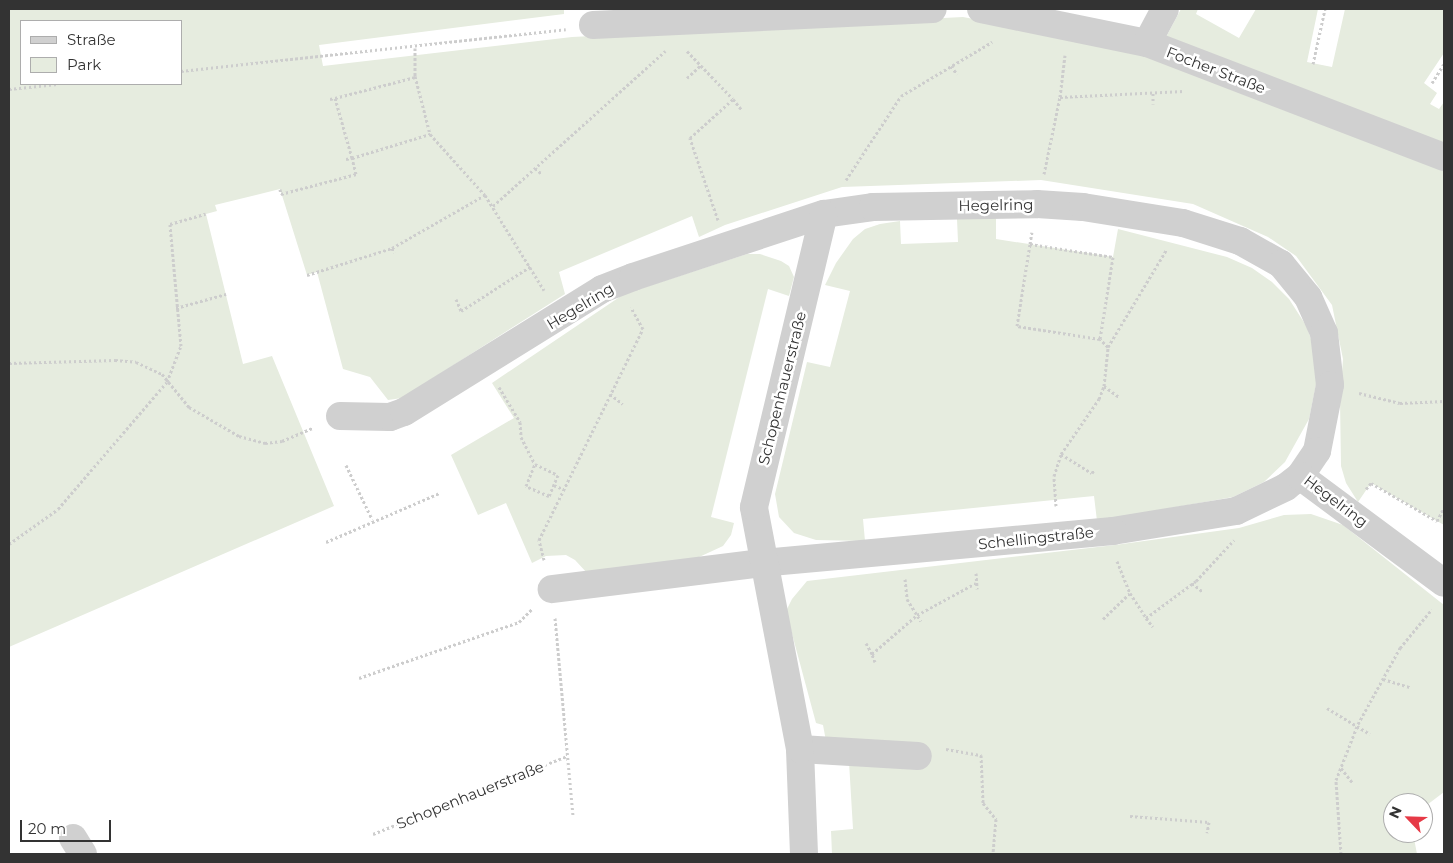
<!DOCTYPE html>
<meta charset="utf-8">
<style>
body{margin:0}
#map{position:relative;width:1453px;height:863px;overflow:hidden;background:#fff;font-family:Montserrat,sans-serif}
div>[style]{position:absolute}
.green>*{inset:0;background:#e6ecdf}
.path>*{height:3px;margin-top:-1.5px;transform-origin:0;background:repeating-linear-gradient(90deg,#cdcdcd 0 2.5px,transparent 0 5px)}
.minor>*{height:28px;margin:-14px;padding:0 14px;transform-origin:14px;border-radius:14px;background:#d0d0d0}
span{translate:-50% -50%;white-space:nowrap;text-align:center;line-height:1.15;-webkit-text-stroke:5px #fff;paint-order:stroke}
.street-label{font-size:15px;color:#333}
.frame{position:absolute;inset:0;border:10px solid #333;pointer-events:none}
.legend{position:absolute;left:20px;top:20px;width:162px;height:65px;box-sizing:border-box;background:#fff;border:1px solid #adadad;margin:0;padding:6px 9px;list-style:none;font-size:15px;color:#333}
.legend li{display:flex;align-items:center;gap:10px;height:25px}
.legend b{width:25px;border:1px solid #adadad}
.north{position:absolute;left:1383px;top:793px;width:50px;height:50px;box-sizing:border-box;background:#fff;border:1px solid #adadad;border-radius:50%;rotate:294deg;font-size:14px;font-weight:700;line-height:20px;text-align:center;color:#333}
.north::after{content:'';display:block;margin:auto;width:18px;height:22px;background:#e63946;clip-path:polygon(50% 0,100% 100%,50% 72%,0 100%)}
.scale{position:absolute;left:20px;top:820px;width:91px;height:22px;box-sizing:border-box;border:2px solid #333;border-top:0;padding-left:6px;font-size:15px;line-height:18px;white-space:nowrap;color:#333;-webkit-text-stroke:4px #fff;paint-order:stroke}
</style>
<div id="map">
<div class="green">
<div style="clip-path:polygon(evenodd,9px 9px,564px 9px,564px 14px,319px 45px,323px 66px,572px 37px,963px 17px,1141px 51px,1444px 166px,1444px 525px,1371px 483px,1358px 502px,1346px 483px,1341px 466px,1340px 400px,1343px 359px,1332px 305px,1296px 256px,1268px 237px,1193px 204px,1041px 180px,842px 187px,725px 225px,699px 237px,692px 216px,559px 272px,565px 294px,402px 398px,388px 400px,370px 377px,343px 369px,317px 272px,307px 275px,280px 189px,215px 205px,217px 211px,206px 214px,243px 364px,272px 356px,334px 506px,9px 647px,9px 9px,21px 21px,181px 21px,181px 84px,21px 84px,21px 21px)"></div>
<div style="clip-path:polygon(1181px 9px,1198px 9px,1196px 14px,1239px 38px,1256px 9px,1318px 9px,1307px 62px,1332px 67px,1345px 9px,1444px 9px,1444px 53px,1424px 83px,1437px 93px,1430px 104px,1439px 109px,1444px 102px,1444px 148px,1165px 39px)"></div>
<div style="clip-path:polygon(996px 215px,996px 239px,1113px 257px,1118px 229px,1227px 257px,1252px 268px,1272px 282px,1289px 299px,1307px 327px,1318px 360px,1317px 380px,1309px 419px,1285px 462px,1264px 482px,1233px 497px,1097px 521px,1094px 496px,863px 519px,865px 541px,816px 540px,794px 533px,779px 517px,775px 494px,807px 362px,830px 367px,850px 291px,825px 285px,836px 263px,853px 239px,865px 229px,880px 224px,900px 221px,901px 244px,958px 242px,957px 219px)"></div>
<div style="clip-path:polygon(747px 254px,760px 254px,781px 261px,789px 266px,794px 277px,789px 296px,768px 289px,711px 517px,734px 523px,731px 535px,723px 546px,697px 558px,588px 574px,575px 560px,566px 555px,546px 556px,532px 563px,506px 503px,478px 515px,451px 455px,514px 418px,492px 383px,624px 294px)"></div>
<div style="clip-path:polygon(1311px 514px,1343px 525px,1444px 605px,1444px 792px,1423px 808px,1423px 803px,1393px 803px,1393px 833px,1413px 833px,1417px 854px,832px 854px,831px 831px,853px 829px,849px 762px,826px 741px,823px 725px,816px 723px,788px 619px,787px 609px,792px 599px,807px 581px,1115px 545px,1239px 528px,1284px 515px)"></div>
</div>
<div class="path">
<div style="left:415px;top:48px;width:28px;rotate:90deg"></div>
<div style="left:415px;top:76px;width:60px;rotate:75.5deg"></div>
<div style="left:430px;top:134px;width:82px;rotate:48deg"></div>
<div style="left:687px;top:51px;width:66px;rotate:46.2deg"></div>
<div style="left:1313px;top:64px;width:56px;rotate:-77.7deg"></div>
<div style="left:951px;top:66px;width:10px;rotate:53deg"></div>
<div style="left:181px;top:71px;width:387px;rotate:-6.2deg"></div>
<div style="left:687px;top:78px;width:19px;rotate:-43deg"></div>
<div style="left:1432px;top:83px;width:22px;rotate:-58deg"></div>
<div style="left:9px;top:89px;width:49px;rotate:-5.8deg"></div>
<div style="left:1153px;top:93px;width:11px;rotate:90deg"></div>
<div style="left:1060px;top:97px;width:124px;rotate:-2.8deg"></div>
<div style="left:330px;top:99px;width:5px;rotate:-11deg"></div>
<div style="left:346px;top:159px;width:6px;rotate:-9deg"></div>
<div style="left:352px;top:158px;width:62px;rotate:-105.8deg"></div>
<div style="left:335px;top:98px;width:83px;rotate:-14.7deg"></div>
<div style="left:535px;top:168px;width:9px;rotate:41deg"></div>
<div style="left:1044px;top:174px;width:79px;rotate:-78.3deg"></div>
<div style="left:1060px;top:97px;width:42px;rotate:-83.2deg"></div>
<div style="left:846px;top:180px;width:100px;rotate:-56.8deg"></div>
<div style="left:901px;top:96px;width:106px;rotate:-30.7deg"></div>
<div style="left:280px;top:189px;width:5px;rotate:79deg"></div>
<div style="left:281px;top:194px;width:78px;rotate:-14.9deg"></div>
<div style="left:356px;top:174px;width:16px;rotate:-104deg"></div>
<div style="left:352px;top:158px;width:82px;rotate:-17.1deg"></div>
<div style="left:493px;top:206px;width:232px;rotate:-42deg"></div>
<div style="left:718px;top:220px;width:87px;rotate:-108.9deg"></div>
<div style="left:690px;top:138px;width:58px;rotate:-42.2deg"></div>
<div style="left:733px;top:99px;width:13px;rotate:51deg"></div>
<div style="left:1030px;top:244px;width:84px;rotate:8.9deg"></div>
<div style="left:1113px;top:257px;width:83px;rotate:99deg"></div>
<div style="left:1100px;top:339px;width:84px;rotate:-171.1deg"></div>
<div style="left:1017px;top:326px;width:83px;rotate:-81deg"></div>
<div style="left:1030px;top:244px;width:12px;rotate:-81deg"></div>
<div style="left:392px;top:248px;width:5px;rotate:68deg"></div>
<div style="left:307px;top:275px;width:89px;rotate:-17.6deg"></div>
<div style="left:392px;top:248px;width:107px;rotate:-29.7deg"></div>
<div style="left:485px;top:195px;width:112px;rotate:58.2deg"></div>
<div style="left:456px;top:299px;width:13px;rotate:67deg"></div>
<div style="left:461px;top:311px;width:83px;rotate:-32.7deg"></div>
<div style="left:176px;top:308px;width:52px;rotate:-15.6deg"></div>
<div style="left:1108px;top:347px;width:114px;rotate:-59deg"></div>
<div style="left:9px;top:363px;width:106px;rotate:-1.6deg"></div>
<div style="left:115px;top:360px;width:21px;rotate:5deg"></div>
<div style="left:136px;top:362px;width:29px;rotate:25deg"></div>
<div style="left:162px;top:374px;width:43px;rotate:50.7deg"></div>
<div style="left:189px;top:407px;width:58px;rotate:30.1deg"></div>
<div style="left:239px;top:436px;width:27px;rotate:15deg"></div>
<div style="left:265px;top:443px;width:17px;rotate:-7deg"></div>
<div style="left:282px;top:441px;width:34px;rotate:-23deg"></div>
<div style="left:1104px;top:386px;width:19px;rotate:36deg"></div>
<div style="left:499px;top:387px;width:41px;rotate:59deg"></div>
<div style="left:520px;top:422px;width:15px;rotate:86deg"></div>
<div style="left:521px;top:437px;width:30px;rotate:63deg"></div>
<div style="left:1359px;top:393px;width:42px;rotate:13.7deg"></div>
<div style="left:1400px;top:403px;width:44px;rotate:-2.6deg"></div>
<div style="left:610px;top:394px;width:16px;rotate:38deg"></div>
<div style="left:1061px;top:454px;width:36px;rotate:32deg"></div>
<div style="left:1092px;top:473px;width:4px;rotate:-56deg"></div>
<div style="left:535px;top:464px;width:25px;rotate:26deg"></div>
<div style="left:558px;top:475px;width:23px;rotate:113deg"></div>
<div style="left:549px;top:496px;width:25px;rotate:-157deg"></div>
<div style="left:526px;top:486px;width:24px;rotate:-68deg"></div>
<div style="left:346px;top:465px;width:60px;rotate:64.3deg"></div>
<div style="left:554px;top:485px;width:10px;rotate:24deg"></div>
<div style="left:1366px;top:489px;width:8px;rotate:-50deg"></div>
<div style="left:1371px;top:483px;width:76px;rotate:29.9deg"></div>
<div style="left:1437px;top:521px;width:15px;rotate:-62deg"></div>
<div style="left:1056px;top:506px;width:30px;rotate:-94deg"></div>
<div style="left:1054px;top:476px;width:23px;rotate:-72deg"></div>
<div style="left:1061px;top:454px;width:67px;rotate:-55.4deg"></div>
<div style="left:1099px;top:399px;width:14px;rotate:-69deg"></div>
<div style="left:1104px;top:386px;width:39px;rotate:-84deg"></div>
<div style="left:1108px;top:347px;width:11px;rotate:-135deg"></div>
<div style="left:326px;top:542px;width:124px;rotate:-23.3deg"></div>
<div style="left:9px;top:544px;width:60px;rotate:-35.5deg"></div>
<div style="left:58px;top:509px;width:167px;rotate:-49.4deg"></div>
<div style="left:167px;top:382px;width:39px;rotate:-69deg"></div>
<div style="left:181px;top:346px;width:122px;rotate:-95.2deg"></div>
<div style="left:170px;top:224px;width:37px;rotate:-16deg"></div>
<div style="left:544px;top:560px;width:21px;rotate:-104deg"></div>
<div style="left:539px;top:540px;width:235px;rotate:-63.8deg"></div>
<div style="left:643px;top:329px;width:25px;rotate:-119deg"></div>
<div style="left:1117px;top:561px;width:35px;rotate:68deg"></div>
<div style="left:1130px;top:593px;width:30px;rotate:57deg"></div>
<div style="left:1146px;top:618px;width:62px;rotate:-36.5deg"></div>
<div style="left:1196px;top:581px;width:56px;rotate:-47.2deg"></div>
<div style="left:976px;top:573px;width:16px;rotate:86deg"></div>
<div style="left:905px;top:579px;width:20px;rotate:84deg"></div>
<div style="left:907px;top:599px;width:26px;rotate:58deg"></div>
<div style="left:1192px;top:583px;width:14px;rotate:39deg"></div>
<div style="left:555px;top:618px;width:198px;rotate:84.8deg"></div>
<div style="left:1146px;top:618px;width:11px;rotate:52deg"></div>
<div style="left:1103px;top:619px;width:37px;rotate:-44deg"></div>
<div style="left:866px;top:643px;width:13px;rotate:61deg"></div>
<div style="left:875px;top:662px;width:9px;rotate:-111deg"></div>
<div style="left:872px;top:654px;width:60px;rotate:-40.9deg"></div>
<div style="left:917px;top:615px;width:67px;rotate:-28.5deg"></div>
<div style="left:359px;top:678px;width:170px;rotate:-19.3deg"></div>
<div style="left:519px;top:622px;width:18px;rotate:-45deg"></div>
<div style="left:1383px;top:679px;width:28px;rotate:17deg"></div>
<div style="left:1327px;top:708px;width:50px;rotate:31.2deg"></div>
<div style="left:946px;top:749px;width:36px;rotate:10deg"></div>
<div style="left:981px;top:755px;width:48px;rotate:87.6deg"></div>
<div style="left:983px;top:803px;width:21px;rotate:51deg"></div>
<div style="left:996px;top:819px;width:35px;rotate:95deg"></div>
<div style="left:1341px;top:768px;width:18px;rotate:52deg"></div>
<div style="left:1130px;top:816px;width:79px;rotate:4.3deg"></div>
<div style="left:1209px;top:822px;width:11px;rotate:100deg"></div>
<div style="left:373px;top:834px;width:209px;rotate:-21.9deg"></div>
<div style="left:1341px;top:854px;width:74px;rotate:-93.9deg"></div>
<div style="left:1336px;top:780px;width:60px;rotate:-68.6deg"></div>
<div style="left:1358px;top:724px;width:87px;rotate:-61.1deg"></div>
<div style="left:1400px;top:648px;width:50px;rotate:-50.6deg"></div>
</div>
<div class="minor">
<div style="left:981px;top:9px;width:169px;rotate:11.6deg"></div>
<div style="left:1147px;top:43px;width:318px;rotate:21deg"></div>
<div style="left:593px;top:25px;width:340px;rotate:-2.7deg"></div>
<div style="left:1147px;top:43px;width:38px;rotate:-62deg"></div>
<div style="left:340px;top:416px;width:50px;rotate:1.1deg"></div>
<div style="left:390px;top:417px;width:15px;rotate:-20deg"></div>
<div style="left:404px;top:412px;width:233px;rotate:-31.8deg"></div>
<div style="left:602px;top:289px;width:33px;rotate:-21deg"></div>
<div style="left:633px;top:277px;width:201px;rotate:-18.3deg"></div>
<div style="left:824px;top:214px;width:49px;rotate:-8.1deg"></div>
<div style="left:873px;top:207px;width:164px;rotate:-1deg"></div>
<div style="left:1037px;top:204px;width:46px;rotate:3.7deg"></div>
<div style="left:1083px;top:207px;width:101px;rotate:9.1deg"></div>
<div style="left:1183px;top:223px;width:60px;rotate:17.5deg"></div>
<div style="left:1240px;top:241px;width:47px;rotate:29.3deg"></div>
<div style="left:1281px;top:264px;width:43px;rotate:50.7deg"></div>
<div style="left:1308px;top:297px;width:39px;rotate:66deg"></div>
<div style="left:1324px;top:333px;width:52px;rotate:83.4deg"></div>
<div style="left:1330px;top:385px;width:67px;rotate:101.1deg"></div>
<div style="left:1317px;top:451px;width:30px;rotate:124deg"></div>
<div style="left:1300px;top:476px;width:18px;rotate:142deg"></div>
<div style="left:1286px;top:487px;width:55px;rotate:154.4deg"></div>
<div style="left:1236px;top:511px;width:125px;rotate:170.8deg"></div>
<div style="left:1113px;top:531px;width:352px;rotate:174.8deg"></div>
<div style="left:762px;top:563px;width:212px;rotate:172.9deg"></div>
<div style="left:1300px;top:476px;width:179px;rotate:36.6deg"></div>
<div style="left:800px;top:749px;width:118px;rotate:3.4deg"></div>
<div style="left:73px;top:838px;width:19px;rotate:58deg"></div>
<div style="left:804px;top:854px;width:105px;rotate:-92.2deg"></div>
<div style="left:800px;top:749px;width:246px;rotate:-100.8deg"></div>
<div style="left:754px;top:507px;width:301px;rotate:-76.6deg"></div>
</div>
<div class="street-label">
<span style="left:1216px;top:70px;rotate:21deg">Focher Straße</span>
<span style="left:996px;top:205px;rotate:-1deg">Hegelring</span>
<span style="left:580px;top:306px;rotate:-31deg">Hegelring</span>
<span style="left:782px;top:388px;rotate:-76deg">Schopenhauerstraße</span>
<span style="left:1336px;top:501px;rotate:37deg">Hegelring</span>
<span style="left:1036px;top:538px;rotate:-6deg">Schellingstraße</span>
<span style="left:470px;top:795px;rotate:-22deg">Schopenhauerstraße</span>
</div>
<div class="frame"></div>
<ul class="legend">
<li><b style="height:6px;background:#d0d0d0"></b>Straße</li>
<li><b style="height:14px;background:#e6ecdf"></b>Park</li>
</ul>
<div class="north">N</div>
<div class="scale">20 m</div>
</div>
